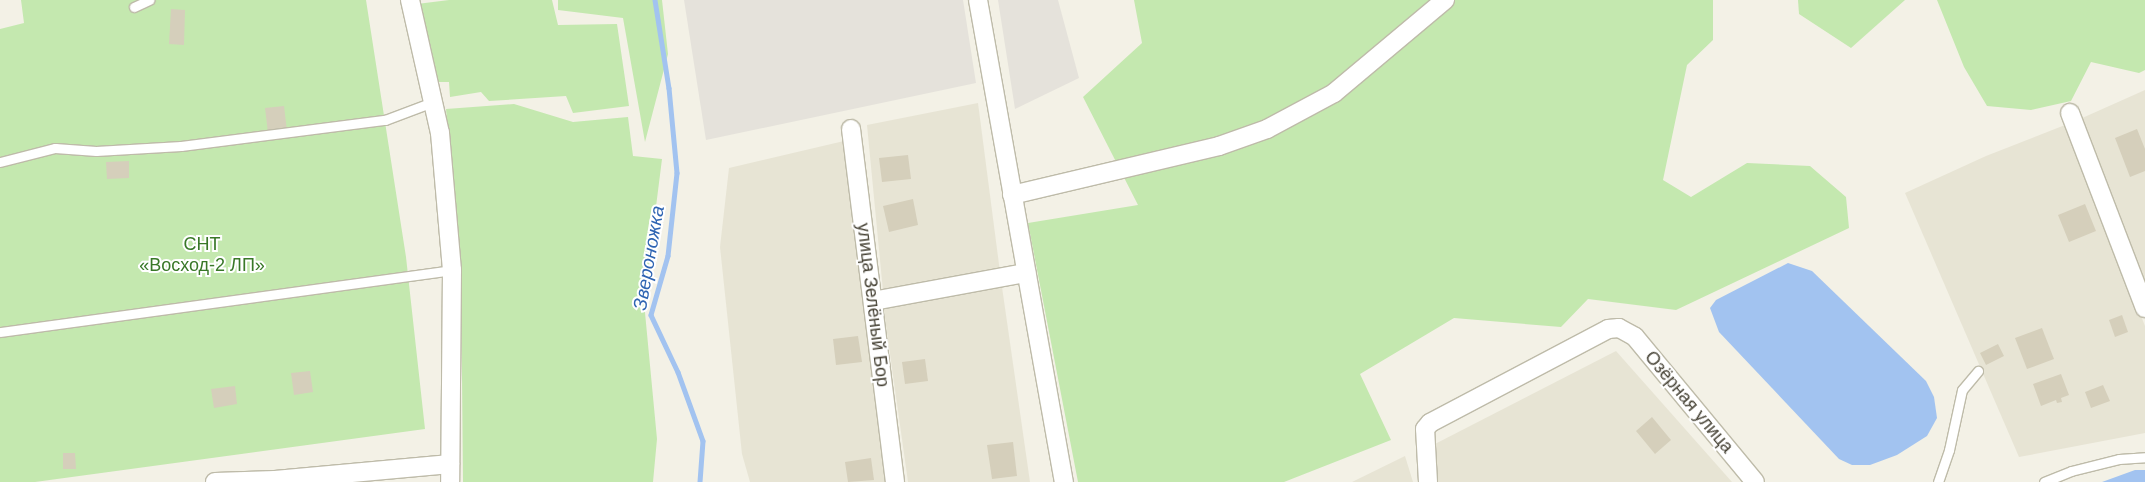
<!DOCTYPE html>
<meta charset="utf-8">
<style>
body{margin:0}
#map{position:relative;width:2145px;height:482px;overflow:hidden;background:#f3f1e6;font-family:Helvetica,sans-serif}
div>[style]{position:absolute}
.residential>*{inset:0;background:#e7e4d4}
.industrial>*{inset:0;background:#e5e2db}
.green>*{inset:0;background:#c4e8af}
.water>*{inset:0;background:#a2c3f0}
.stream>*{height:4.5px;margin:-2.25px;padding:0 2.25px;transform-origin:2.25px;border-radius:2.25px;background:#a2c3f0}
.building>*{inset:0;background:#d5cfbb}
.roads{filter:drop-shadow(1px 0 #bebba9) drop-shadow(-1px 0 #bebba9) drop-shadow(0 1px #bebba9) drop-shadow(0 -1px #bebba9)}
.lane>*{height:9px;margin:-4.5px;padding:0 4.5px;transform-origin:4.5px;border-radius:4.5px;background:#fff}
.street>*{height:18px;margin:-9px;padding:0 9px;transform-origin:9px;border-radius:9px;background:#fff}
span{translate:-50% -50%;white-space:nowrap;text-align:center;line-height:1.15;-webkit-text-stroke:4px #fff;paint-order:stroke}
.park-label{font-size:18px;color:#397828}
.street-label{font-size:18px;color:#464235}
.water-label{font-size:19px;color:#2e64b2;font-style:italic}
</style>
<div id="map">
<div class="residential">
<div style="clip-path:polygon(2145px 90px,2145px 278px,2144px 279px,2080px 119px)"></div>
<div style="clip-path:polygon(978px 103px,1000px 272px,883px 291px,867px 125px)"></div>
<div style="clip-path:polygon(2065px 125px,2145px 326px,2145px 433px,2019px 457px,1905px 193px,1986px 156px)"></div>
<div style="clip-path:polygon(844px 141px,887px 482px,750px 482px,742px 454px,720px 247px,729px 168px)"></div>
<div style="clip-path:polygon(1002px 287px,1030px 482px,908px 482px,883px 304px)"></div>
<div style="clip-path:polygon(1616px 351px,1732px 482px,1437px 482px,1433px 445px)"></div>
<div style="clip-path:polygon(1405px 456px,1413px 482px,1352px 482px)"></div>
</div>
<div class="industrial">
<div style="clip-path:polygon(684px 0,963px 0,976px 83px,706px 140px)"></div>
<div style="clip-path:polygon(998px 0,1058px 0,1079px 78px,1015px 109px)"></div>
</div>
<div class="green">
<div style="clip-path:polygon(21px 0,366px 0,406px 257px,425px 429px,35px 482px,0 482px,0 29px,24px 23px)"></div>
<div style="clip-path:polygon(449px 0,552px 0,558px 25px,617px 24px,629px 106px,573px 113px,566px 96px,489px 101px,481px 92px,450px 97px,449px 82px,434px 82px,417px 4px)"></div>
<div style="clip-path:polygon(558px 0,662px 0,668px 54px,645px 142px,623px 18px,558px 10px)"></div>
<div style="clip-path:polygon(1134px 0,1713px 0,1713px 40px,1687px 65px,1663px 180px,1691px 197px,1747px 163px,1810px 166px,1846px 197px,1849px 228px,1676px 310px,1588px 299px,1561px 327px,1454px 318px,1360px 374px,1391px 440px,1284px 482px,1078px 482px,1028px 223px,1138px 205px,1083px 97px,1142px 43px)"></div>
<div style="clip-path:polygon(1798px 0,1905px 0,1851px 48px,1799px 14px)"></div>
<div style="clip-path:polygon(1937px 0,2145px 0,2145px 70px,2139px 73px,2091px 62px,2071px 101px,2031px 110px,1987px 106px,1964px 67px)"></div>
<div style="clip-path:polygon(514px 104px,573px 122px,628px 117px,633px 156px,662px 159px,644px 302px,657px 439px,653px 482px,463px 482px,461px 273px,446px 109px)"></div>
</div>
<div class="water">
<div style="clip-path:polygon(1788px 263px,1812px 271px,1926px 381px,1934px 397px,1937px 418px,1927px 436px,1897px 455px,1870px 465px,1852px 465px,1839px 459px,1719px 332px,1710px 308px,1716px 300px)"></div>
<div style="clip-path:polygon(2135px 470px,2145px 470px,2145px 482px,2102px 482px)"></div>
</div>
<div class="stream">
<div style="left:655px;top:0;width:89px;rotate:81deg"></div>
<div style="left:669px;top:88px;width:85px;rotate:84.6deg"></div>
<div style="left:677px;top:173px;width:83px;rotate:96.2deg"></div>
<div style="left:668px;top:256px;width:61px;rotate:106.1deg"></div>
<div style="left:651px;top:315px;width:63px;rotate:64.7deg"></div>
<div style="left:678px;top:372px;width:73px;rotate:70.1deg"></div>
<div style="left:703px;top:441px;width:41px;rotate:94.2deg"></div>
</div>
<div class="building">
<div style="clip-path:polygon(171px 9px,185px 10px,184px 45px,169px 44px)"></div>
<div style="clip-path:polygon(284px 106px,287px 131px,268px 133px,265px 108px)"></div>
<div style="clip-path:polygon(2137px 129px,2145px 149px,2145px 171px,2130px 177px,2115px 138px)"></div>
<div style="clip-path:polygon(908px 155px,911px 179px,882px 182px,879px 158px)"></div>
<div style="clip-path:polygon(129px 161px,129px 178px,107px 179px,106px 162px)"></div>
<div style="clip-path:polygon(913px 199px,918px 225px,889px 232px,883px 206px)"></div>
<div style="clip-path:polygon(2085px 204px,2096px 231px,2069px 242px,2058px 215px)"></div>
<div style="clip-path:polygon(2122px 315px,2128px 332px,2115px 337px,2109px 320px)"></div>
<div style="clip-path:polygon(2042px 328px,2054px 359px,2027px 369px,2015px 338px)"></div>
<div style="clip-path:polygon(858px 336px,862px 362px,836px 365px,833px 339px)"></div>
<div style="clip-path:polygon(1998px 344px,2004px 356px,1986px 365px,1980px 353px)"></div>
<div style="clip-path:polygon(925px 359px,928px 381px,905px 384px,902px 362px)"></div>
<div style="clip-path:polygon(310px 371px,313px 392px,294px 395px,291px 373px)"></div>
<div style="clip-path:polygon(2061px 374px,2069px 395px,2061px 398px,2062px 402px,2057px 403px,2056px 400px,2041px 406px,2033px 384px)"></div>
<div style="clip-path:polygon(2103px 385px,2110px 401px,2091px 408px,2085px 392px)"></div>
<div style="clip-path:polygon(235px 386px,237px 404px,214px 408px,211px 389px)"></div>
<div style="clip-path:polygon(1652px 417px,1671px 440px,1655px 454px,1636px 431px)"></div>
<div style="clip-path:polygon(1013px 442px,1017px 476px,992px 479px,987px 445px)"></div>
<div style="clip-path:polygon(63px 453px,75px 453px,76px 469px,63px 469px)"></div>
<div style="clip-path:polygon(871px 458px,874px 480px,848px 482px,845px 462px)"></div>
</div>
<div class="roads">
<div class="lane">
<div style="left:134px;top:7px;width:17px;rotate:-25deg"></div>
<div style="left:0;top:162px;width:57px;rotate:-14.3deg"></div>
<div style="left:55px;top:148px;width:41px;rotate:4.2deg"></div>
<div style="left:96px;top:151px;width:85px;rotate:-3.4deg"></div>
<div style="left:181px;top:146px;width:206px;rotate:-7.3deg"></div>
<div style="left:385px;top:120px;width:51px;rotate:-20.6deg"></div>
<div style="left:0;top:332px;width:456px;rotate:-7.8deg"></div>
<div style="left:1938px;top:482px;width:34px;rotate:-71deg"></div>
<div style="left:1949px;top:450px;width:61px;rotate:-77.8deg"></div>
<div style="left:1962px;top:390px;width:25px;rotate:-50deg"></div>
<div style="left:2044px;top:482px;width:29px;rotate:-22deg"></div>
<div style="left:2071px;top:471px;width:49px;rotate:-14deg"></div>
<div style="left:2119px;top:459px;width:26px;rotate:-4deg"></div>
</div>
<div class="street">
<div style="left:410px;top:0;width:136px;rotate:77.3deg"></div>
<div style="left:440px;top:133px;width:138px;rotate:85deg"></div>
<div style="left:452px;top:270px;width:212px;rotate:90.5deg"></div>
<div style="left:978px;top:0;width:490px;rotate:79.9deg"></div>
<div style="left:2070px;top:113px;width:209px;rotate:69deg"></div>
<div style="left:851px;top:129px;width:356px;rotate:82.9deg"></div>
<div style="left:1012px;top:195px;width:213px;rotate:-13.3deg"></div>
<div style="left:1219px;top:146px;width:51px;rotate:-19.5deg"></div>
<div style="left:1267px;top:129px;width:76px;rotate:-28.2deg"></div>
<div style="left:1334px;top:93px;width:145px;rotate:-40deg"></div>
<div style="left:873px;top:301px;width:156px;rotate:-10.4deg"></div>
<div style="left:215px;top:482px;width:60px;rotate:-1.9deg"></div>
<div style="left:275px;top:480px;width:176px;rotate:-5.2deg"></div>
<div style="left:1428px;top:482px;width:53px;rotate:-93.2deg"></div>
<div style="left:1425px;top:429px;width:8px;rotate:-50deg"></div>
<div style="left:1430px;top:423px;width:201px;rotate:-27.8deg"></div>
<div style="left:1608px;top:329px;width:11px;rotate:-5deg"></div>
<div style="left:1619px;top:328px;width:18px;rotate:29deg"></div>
<div style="left:1635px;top:337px;width:188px;rotate:50.4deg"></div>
</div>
</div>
<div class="park-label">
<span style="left:202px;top:255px">СНТ<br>«Восход-2 ЛП»</span>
</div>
<div class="street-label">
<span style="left:873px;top:305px;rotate:83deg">улица Зелёный Бор</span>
<span style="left:1689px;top:402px;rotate:50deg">Озёрная улица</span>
</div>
<div class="water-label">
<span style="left:649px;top:258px;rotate:-80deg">Звероножка</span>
</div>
</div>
